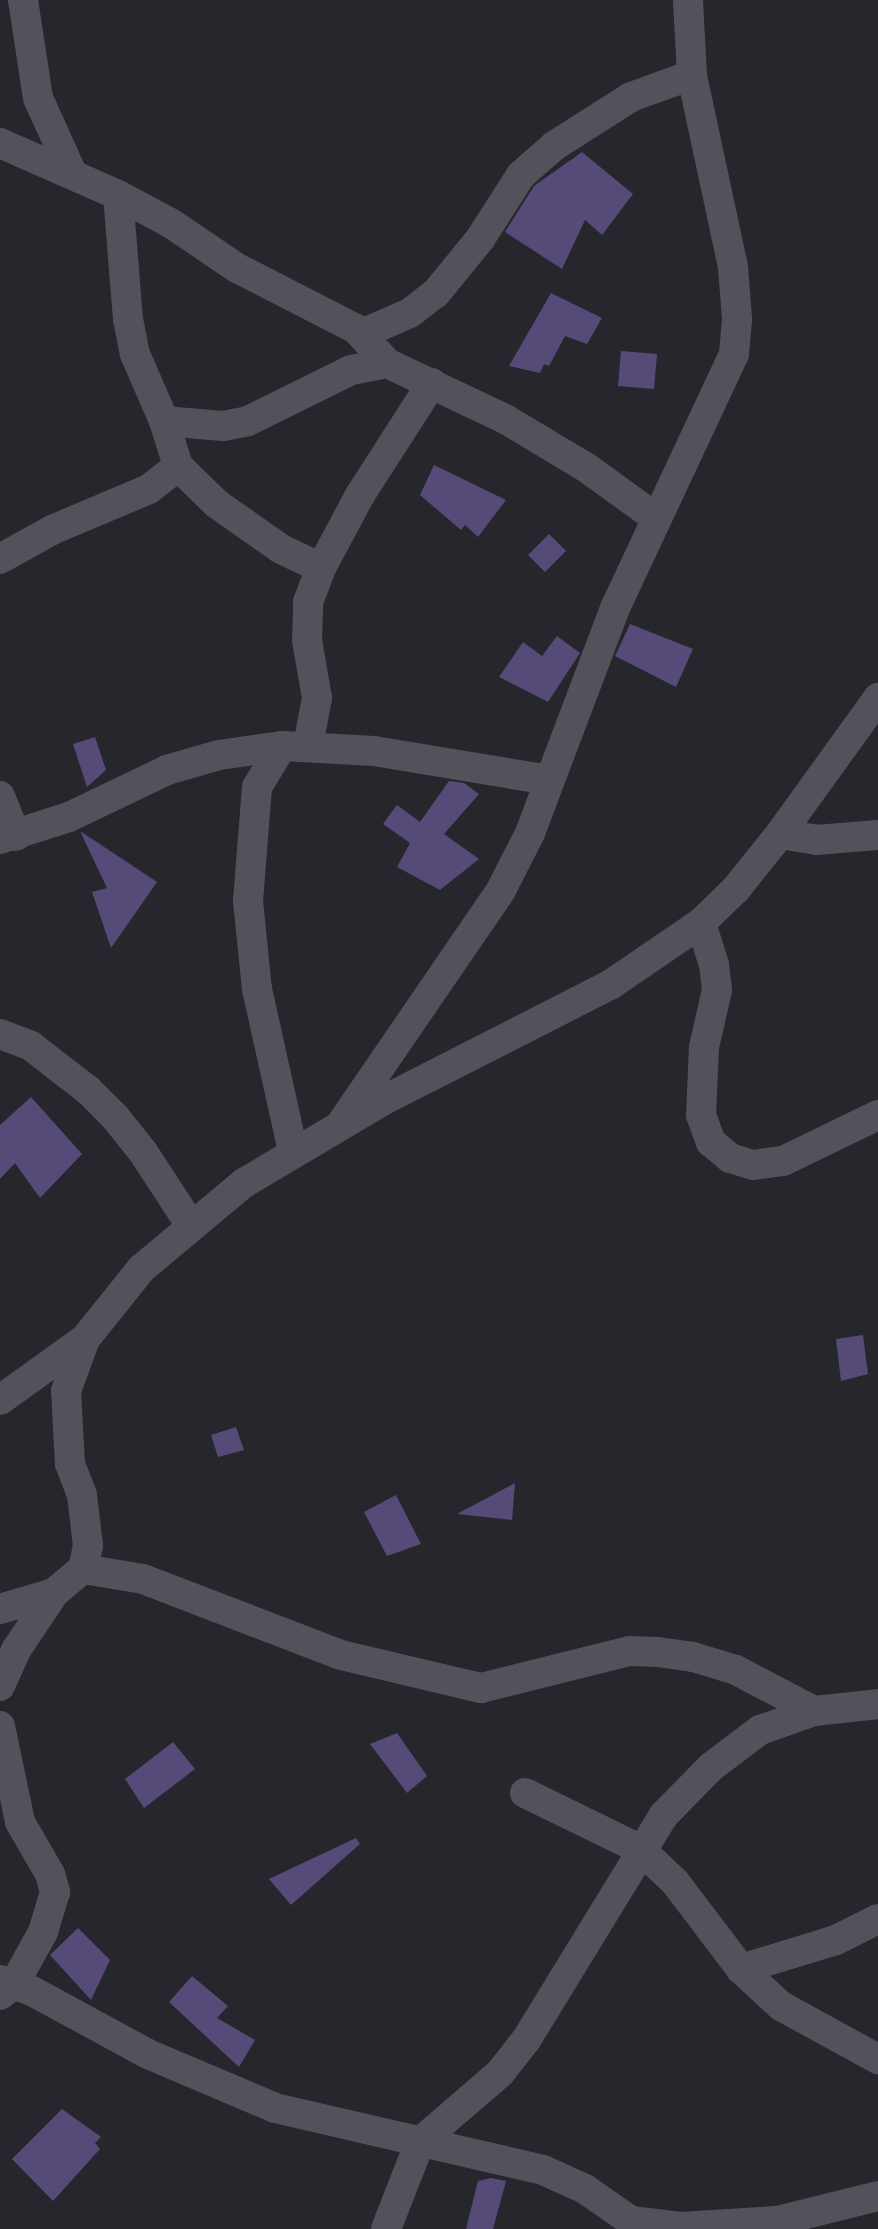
<!DOCTYPE html>
<style>
body{margin:0}
#map{position:relative;width:878px;height:2229px;overflow:hidden;background:#26272d;font-family:Quicksand,sans-serif}
div>[style]{position:absolute}
.building>*{inset:0;background:#564a78}
.minor>*{height:30px;margin:-15px;padding:0 15px;transform-origin:15px;border-radius:15px;background:#52535a}
span{translate:-50% -50%;white-space:nowrap;text-align:center;line-height:1.15;-webkit-text-stroke:6px #101013;paint-order:stroke}
</style>
<div id="map">
<div class="building">
<div style="clip-path:polygon(582px 152px,633px 194px,602px 235px,585px 220px,562px 269px,505px 232px,534px 186px)"></div>
<div style="clip-path:polygon(551px 293px,602px 318px,587px 344px,565px 336px,549px 366px,544px 364px,540px 373px,509px 366px)"></div>
<div style="clip-path:polygon(621px 351px,657px 354px,654px 389px,618px 386px)"></div>
<div style="clip-path:polygon(434px 465px,506px 500px,478px 537px,465px 525px,461px 530px,420px 495px)"></div>
<div style="clip-path:polygon(549px 534px,566px 551px,545px 572px,528px 555px)"></div>
<div style="clip-path:polygon(630px 624px,693px 649px,676px 687px,615px 656px)"></div>
<div style="clip-path:polygon(557px 636px,580px 653px,548px 702px,499px 677px,523px 642px,542px 656px)"></div>
<div style="clip-path:polygon(95px 737px,106px 770px,87px 787px,73px 744px)"></div>
<div style="clip-path:polygon(449px 781px,464px 783px,479px 794px,444px 834px,479px 859px,440px 890px,397px 867px,410px 843px,383px 824px,397px 805px,420px 822px)"></div>
<div style="clip-path:polygon(80px 831px,157px 882px,111px 948px,92px 892px,107px 888px)"></div>
<div style="clip-path:polygon(31px 1097px,82px 1154px,40px 1198px,15px 1163px,0 1179px,0 1125px)"></div>
<div style="clip-path:polygon(863px 1335px,868px 1374px,841px 1381px,836px 1339px)"></div>
<div style="clip-path:polygon(236px 1427px,244px 1450px,218px 1457px,211px 1435px)"></div>
<div style="clip-path:polygon(515px 1483px,512px 1520px,457px 1514px)"></div>
<div style="clip-path:polygon(396px 1495px,421px 1544px,387px 1556px,364px 1512px)"></div>
<div style="clip-path:polygon(397px 1733px,427px 1776px,407px 1793px,370px 1744px)"></div>
<div style="clip-path:polygon(173px 1742px,195px 1769px,144px 1808px,125px 1779px)"></div>
<div style="clip-path:polygon(356px 1838px,360px 1844px,291px 1905px,269px 1879px)"></div>
<div style="clip-path:polygon(78px 1928px,110px 1960px,91px 2000px,50px 1955px)"></div>
<div style="clip-path:polygon(192px 1976px,228px 2006px,217px 2018px,255px 2040px,239px 2067px,169px 2002px)"></div>
<div style="clip-path:polygon(62px 2109px,101px 2137px,95px 2143px,100px 2149px,53px 2201px,12px 2159px)"></div>
<div style="clip-path:polygon(491px 2178px,506px 2181px,493px 2229px,466px 2229px,478px 2181px)"></div>
</div>
<div class="minor">
<div style="left:23px;top:0;width:99px;rotate:81.3deg"></div>
<div style="left:38px;top:98px;width:80px;rotate:65.7deg"></div>
<div style="left:0;top:143px;width:129px;rotate:23.8deg"></div>
<div style="left:118px;top:195px;width:61px;rotate:28.2deg"></div>
<div style="left:172px;top:224px;width:78px;rotate:34.1deg"></div>
<div style="left:237px;top:268px;width:134px;rotate:27.1deg"></div>
<div style="left:356px;top:329px;width:46px;rotate:47.6deg"></div>
<div style="left:387px;top:363px;width:133px;rotate:25.4deg"></div>
<div style="left:507px;top:420px;width:93px;rotate:31deg"></div>
<div style="left:587px;top:468px;width:85px;rotate:35.9deg"></div>
<div style="left:118px;top:195px;width:124px;rotate:85.4deg"></div>
<div style="left:128px;top:319px;width:36px;rotate:79deg"></div>
<div style="left:135px;top:354px;width:73px;rotate:66.6deg"></div>
<div style="left:164px;top:421px;width:47px;rotate:72.7deg"></div>
<div style="left:178px;top:466px;width:54px;rotate:44.3deg"></div>
<div style="left:217px;top:504px;width:78px;rotate:35.1deg"></div>
<div style="left:281px;top:549px;width:44px;rotate:25.4deg"></div>
<div style="left:364px;top:333px;width:50px;rotate:-23.5deg"></div>
<div style="left:410px;top:313px;width:33px;rotate:-38deg"></div>
<div style="left:436px;top:293px;width:70px;rotate:-50.8deg"></div>
<div style="left:480px;top:239px;width:76px;rotate:-57.4deg"></div>
<div style="left:521px;top:175px;width:44px;rotate:-41.3deg"></div>
<div style="left:554px;top:146px;width:91px;rotate:-32.5deg"></div>
<div style="left:631px;top:97px;width:65px;rotate:-19.8deg"></div>
<div style="left:164px;top:421px;width:59px;rotate:4.8deg"></div>
<div style="left:223px;top:426px;width:25px;rotate:-11deg"></div>
<div style="left:248px;top:421px;width:115px;rotate:-26.3deg"></div>
<div style="left:351px;top:370px;width:37px;rotate:-11deg"></div>
<div style="left:0;top:559px;width:60px;rotate:-29.1deg"></div>
<div style="left:52px;top:530px;width:105px;rotate:-22.9deg"></div>
<div style="left:149px;top:489px;width:37px;rotate:-38deg"></div>
<div style="left:282px;top:746px;width:48px;rotate:121.4deg"></div>
<div style="left:257px;top:787px;width:114px;rotate:94.5deg"></div>
<div style="left:248px;top:901px;width:88px;rotate:84.2deg"></div>
<div style="left:257px;top:989px;width:166px;rotate:77.5deg"></div>
<div style="left:308px;top:746px;width:49px;rotate:-79.4deg"></div>
<div style="left:317px;top:698px;width:59px;rotate:-99.8deg"></div>
<div style="left:307px;top:640px;width:38px;rotate:-88deg"></div>
<div style="left:308px;top:602px;width:36px;rotate:-69deg"></div>
<div style="left:321px;top:568px;width:83px;rotate:-61.9deg"></div>
<div style="left:360px;top:495px;width:133px;rotate:-57.3deg"></div>
<div style="left:0;top:796px;width:43px;rotate:68.2deg"></div>
<div style="left:780px;top:834px;width:36px;rotate:9deg"></div>
<div style="left:816px;top:840px;width:62px;rotate:-4.6deg"></div>
<div style="left:0;top:839px;width:72px;rotate:-17.7deg"></div>
<div style="left:69px;top:817px;width:109px;rotate:-25.6deg"></div>
<div style="left:167px;top:770px;width:54px;rotate:-16.1deg"></div>
<div style="left:219px;top:755px;width:64px;rotate:-8.1deg"></div>
<div style="left:282px;top:746px;width:92px;rotate:3.1deg"></div>
<div style="left:374px;top:751px;width:177px;rotate:9.4deg"></div>
<div style="left:701px;top:923px;width:44px;rotate:72.8deg"></div>
<div style="left:714px;top:965px;width:25px;rotate:83deg"></div>
<div style="left:717px;top:990px;width:58px;rotate:102.8deg"></div>
<div style="left:704px;top:1047px;width:68px;rotate:92.5deg"></div>
<div style="left:701px;top:1115px;width:29px;rotate:70deg"></div>
<div style="left:711px;top:1142px;width:25px;rotate:40deg"></div>
<div style="left:730px;top:1158px;width:24px;rotate:17deg"></div>
<div style="left:753px;top:1165px;width:30px;rotate:-8deg"></div>
<div style="left:783px;top:1161px;width:106px;rotate:-25.8deg"></div>
<div style="left:0;top:1034px;width:33px;rotate:21deg"></div>
<div style="left:31px;top:1046px;width:72px;rotate:37.7deg"></div>
<div style="left:88px;top:1090px;width:38px;rotate:45deg"></div>
<div style="left:115px;top:1117px;width:45px;rotate:51.3deg"></div>
<div style="left:143px;top:1152px;width:86px;rotate:56.9deg"></div>
<div style="left:341px;top:1124px;width:283px;rotate:-55.6deg"></div>
<div style="left:501px;top:890px;width:64px;rotate:-63deg"></div>
<div style="left:530px;top:833px;width:243px;rotate:-69.3deg"></div>
<div style="left:616px;top:606px;width:278px;rotate:-64.9deg"></div>
<div style="left:734px;top:354px;width:35px;rotate:-85deg"></div>
<div style="left:737px;top:319px;width:52px;rotate:-94.4deg"></div>
<div style="left:733px;top:267px;width:196px;rotate:-102.1deg"></div>
<div style="left:692px;top:75px;width:75px;rotate:-93.1deg"></div>
<div style="left:0;top:1400px;width:105px;rotate:-35.7deg"></div>
<div style="left:85px;top:1339px;width:90px;rotate:-51.3deg"></div>
<div style="left:141px;top:1269px;width:134px;rotate:-39.9deg"></div>
<div style="left:244px;top:1183px;width:163px;rotate:-30.7deg"></div>
<div style="left:384px;top:1100px;width:254px;rotate:-27deg"></div>
<div style="left:610px;top:985px;width:110px;rotate:-34.3deg"></div>
<div style="left:701px;top:923px;width:49px;rotate:-44.2deg"></div>
<div style="left:736px;top:889px;width:70px;rotate:-51.3deg"></div>
<div style="left:780px;top:834px;width:168px;rotate:-54.2deg"></div>
<div style="left:83px;top:1569px;width:61px;rotate:9.5deg"></div>
<div style="left:143px;top:1579px;width:212px;rotate:21deg"></div>
<div style="left:341px;top:1655px;width:144px;rotate:13.3deg"></div>
<div style="left:481px;top:1688px;width:153px;rotate:-14deg"></div>
<div style="left:629px;top:1651px;width:29px;rotate:2deg"></div>
<div style="left:658px;top:1652px;width:35px;rotate:8deg"></div>
<div style="left:693px;top:1657px;width:45px;rotate:16.8deg"></div>
<div style="left:736px;top:1670px;width:88px;rotate:27.7deg"></div>
<div style="left:0;top:1609px;width:56px;rotate:-16.5deg"></div>
<div style="left:54px;top:1593px;width:38px;rotate:-40deg"></div>
<div style="left:83px;top:1569px;width:24px;rotate:-78deg"></div>
<div style="left:88px;top:1546px;width:51px;rotate:-96.7deg"></div>
<div style="left:82px;top:1495px;width:33px;rotate:-111deg"></div>
<div style="left:70px;top:1464px;width:73px;rotate:-93.1deg"></div>
<div style="left:66px;top:1391px;width:55px;rotate:-69.9deg"></div>
<div style="left:0;top:1686px;width:39px;rotate:-66deg"></div>
<div style="left:16px;top:1650px;width:69px;rotate:-56.3deg"></div>
<div style="left:0;top:1726px;width:98px;rotate:78.2deg"></div>
<div style="left:20px;top:1822px;width:60px;rotate:60deg"></div>
<div style="left:50px;top:1874px;width:19px;rotate:74deg"></div>
<div style="left:55px;top:1892px;width:42px;rotate:106.7deg"></div>
<div style="left:43px;top:1932px;width:60px;rotate:119.1deg"></div>
<div style="left:14px;top:1984px;width:18px;rotate:142deg"></div>
<div style="left:525px;top:1793px;width:128px;rotate:26deg"></div>
<div style="left:640px;top:1849px;width:48px;rotate:43.3deg"></div>
<div style="left:675px;top:1882px;width:109px;rotate:52.8deg"></div>
<div style="left:741px;top:1969px;width:54px;rotate:42.8deg"></div>
<div style="left:781px;top:2006px;width:111px;rotate:28.7deg"></div>
<div style="left:741px;top:1969px;width:99px;rotate:-17deg"></div>
<div style="left:836px;top:1940px;width:47px;rotate:-26.6deg"></div>
<div style="left:0;top:1980px;width:34px;rotate:19deg"></div>
<div style="left:32px;top:1991px;width:132px;rotate:28.5deg"></div>
<div style="left:148px;top:2054px;width:138px;rotate:23deg"></div>
<div style="left:275px;top:2108px;width:275px;rotate:13deg"></div>
<div style="left:543px;top:2170px;width:46px;rotate:24.3deg"></div>
<div style="left:585px;top:2189px;width:56px;rotate:34.8deg"></div>
<div style="left:631px;top:2221px;width:50px;rotate:6.8deg"></div>
<div style="left:681px;top:2227px;width:96px;rotate:-3.6deg"></div>
<div style="left:777px;top:2221px;width:104px;rotate:-13.9deg"></div>
<div style="left:386px;top:2229px;width:93px;rotate:-68.7deg"></div>
<div style="left:420px;top:2142px;width:106px;rotate:-40.8deg"></div>
<div style="left:500px;top:2073px;width:42px;rotate:-51.8deg"></div>
<div style="left:526px;top:2040px;width:263px;rotate:-58.5deg"></div>
<div style="left:663px;top:1816px;width:69px;rotate:-45.6deg"></div>
<div style="left:711px;top:1767px;width:61px;rotate:-37.1deg"></div>
<div style="left:760px;top:1730px;width:57px;rotate:-19.4deg"></div>
<div style="left:814px;top:1711px;width:64px;rotate:-6.2deg"></div>
</div>
</div>
